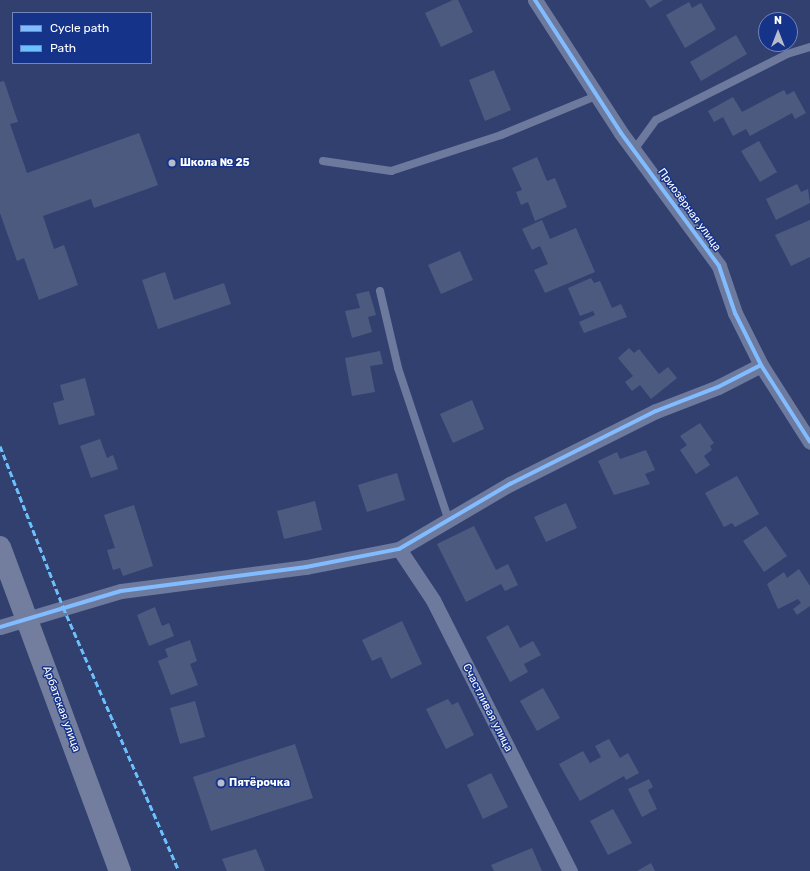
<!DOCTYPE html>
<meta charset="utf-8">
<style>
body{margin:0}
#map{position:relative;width:810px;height:871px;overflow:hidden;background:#31406f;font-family:Rubik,sans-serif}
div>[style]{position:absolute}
.building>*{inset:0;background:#4d5a80}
.lane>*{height:8px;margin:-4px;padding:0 4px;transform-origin:4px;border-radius:4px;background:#6d799d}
.street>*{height:15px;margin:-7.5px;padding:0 7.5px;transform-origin:7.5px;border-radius:7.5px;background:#6d799d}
.secondary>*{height:22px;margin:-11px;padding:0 11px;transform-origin:11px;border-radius:11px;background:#737e9f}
.quiet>*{height:3px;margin-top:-1.5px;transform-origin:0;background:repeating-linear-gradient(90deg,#6cc0fc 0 6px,transparent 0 9px)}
.cycleway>*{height:4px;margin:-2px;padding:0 2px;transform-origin:2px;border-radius:2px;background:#80bcff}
.dots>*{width:11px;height:11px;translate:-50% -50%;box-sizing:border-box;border:2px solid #16338a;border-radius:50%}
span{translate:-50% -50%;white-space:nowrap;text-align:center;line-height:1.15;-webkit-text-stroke:3px #16338a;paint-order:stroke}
.poi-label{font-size:11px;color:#fff;font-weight:700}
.left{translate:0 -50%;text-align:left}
.street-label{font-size:11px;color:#fff}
.legend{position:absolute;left:12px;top:12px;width:140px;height:52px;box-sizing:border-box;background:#16338a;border:1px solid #7385b9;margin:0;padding:5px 7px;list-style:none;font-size:12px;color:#fff}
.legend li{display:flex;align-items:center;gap:8px;height:20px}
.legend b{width:20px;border:1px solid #7385b9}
.north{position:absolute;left:758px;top:12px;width:40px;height:40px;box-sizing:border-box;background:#16338a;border:1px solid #7385b9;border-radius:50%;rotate:0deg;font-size:11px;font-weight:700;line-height:16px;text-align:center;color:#fff}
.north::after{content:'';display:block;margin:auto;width:14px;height:18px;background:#b7bccd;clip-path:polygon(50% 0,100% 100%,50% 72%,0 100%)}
</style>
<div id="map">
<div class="building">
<div style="clip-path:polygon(453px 0,458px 0,473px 32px,441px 47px,425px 13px)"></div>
<div style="clip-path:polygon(645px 0,663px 0,650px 8px)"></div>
<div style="clip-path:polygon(689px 2px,692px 8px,701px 3px,716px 29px,685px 48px,666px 15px)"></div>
<div style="clip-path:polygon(736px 35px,747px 54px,701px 81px,690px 62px)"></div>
<div style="clip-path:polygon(494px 70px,511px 110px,485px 121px,469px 80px)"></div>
<div style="clip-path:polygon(4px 81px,18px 122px,10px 124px,27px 173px,139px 133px,158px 185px,94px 208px,91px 199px,43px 216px,54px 249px,64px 245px,78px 285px,39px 300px,24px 258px,17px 261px,0 213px,0 82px)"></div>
<div style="clip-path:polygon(784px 90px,787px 95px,794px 91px,806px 113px,795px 119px,792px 113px,750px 136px,746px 129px,733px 136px,723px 117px,714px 122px,708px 111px,733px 97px,742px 112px)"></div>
<div style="clip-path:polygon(759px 141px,777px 172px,760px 182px,741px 151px)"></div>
<div style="clip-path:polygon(537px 157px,547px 181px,555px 178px,567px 207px,535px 221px,528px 202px,521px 205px,516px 192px,522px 190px,512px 168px)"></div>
<div style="clip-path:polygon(797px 184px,801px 192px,808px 189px,810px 203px,776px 220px,766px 199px)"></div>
<div style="clip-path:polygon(542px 220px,550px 239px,576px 228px,595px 272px,545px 293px,534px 270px,548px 264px,540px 246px,532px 250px,522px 229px)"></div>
<div style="clip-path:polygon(810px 220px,810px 257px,791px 266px,775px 235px)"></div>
<div style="clip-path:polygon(460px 251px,473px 280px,441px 294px,428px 265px)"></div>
<div style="clip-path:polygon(165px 272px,174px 300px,224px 283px,231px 304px,158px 329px,142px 280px)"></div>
<div style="clip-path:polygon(591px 278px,594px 283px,600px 281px,612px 308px,621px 304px,627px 317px,584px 333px,579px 322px,595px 315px,593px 311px,580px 316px,568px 288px)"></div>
<div style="clip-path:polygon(369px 291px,376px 315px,368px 317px,372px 332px,352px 338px,345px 311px,360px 308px,356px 294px)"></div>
<div style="clip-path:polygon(629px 348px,634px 353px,639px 349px,659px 374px,668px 367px,677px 378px,651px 399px,640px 385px,632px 391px,625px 382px,633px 376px,618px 358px)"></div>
<div style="clip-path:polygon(380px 351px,383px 364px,370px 366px,375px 392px,352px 396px,345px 358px)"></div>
<div style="clip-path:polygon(85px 378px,95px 415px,59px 425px,53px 403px,64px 400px,60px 385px)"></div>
<div style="clip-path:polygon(472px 400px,484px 429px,453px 443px,440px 414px)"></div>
<div style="clip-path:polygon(700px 423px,714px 443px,710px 446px,712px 450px,704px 456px,710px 465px,696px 474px,680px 450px,687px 445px,680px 436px)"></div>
<div style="clip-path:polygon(100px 439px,107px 458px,113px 455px,118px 469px,91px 478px,80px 446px)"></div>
<div style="clip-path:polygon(646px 450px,655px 470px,645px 474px,650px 484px,614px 495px,598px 461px,617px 452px,620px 459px)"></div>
<div style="clip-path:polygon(397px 473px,405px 500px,367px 512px,358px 485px)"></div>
<div style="clip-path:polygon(737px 476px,759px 514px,735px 527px,732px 523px,724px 527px,705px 493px)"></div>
<div style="clip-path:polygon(315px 501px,322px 530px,284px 539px,277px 511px)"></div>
<div style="clip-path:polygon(566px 503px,577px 528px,546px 542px,534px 517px)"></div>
<div style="clip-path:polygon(134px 505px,153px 566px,123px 576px,120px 568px,113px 570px,107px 550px,115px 548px,104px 515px)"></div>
<div style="clip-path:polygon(474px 526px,496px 570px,508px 564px,518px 585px,505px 591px,501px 584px,466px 602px,437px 544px)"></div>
<div style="clip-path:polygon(766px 526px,787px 556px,764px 572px,743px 541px)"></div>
<div style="clip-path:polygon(799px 569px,810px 586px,810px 606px,797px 615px,793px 609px,801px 603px,798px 599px,778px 609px,767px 584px,784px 572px,787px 578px)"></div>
<div style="clip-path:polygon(155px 607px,162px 626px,169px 623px,174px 636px,149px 646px,137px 615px)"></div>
<div style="clip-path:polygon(402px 621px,422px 664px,391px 679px,381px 657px,372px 661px,362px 640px)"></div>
<div style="clip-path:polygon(508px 625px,520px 648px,533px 641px,541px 655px,524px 664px,528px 672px,510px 682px,486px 637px)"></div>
<div style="clip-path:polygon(190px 640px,197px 661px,190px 664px,198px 685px,171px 695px,158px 661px,168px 657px,165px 649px)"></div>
<div style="clip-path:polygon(543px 688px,560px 718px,537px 731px,520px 701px)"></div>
<div style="clip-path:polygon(448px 699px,452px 705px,458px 702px,474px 735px,446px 749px,426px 709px)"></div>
<div style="clip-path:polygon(195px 701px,205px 737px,180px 744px,170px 708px)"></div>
<div style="clip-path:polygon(609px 739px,620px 758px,628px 753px,639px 773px,626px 780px,624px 776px,580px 801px,559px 764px,583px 751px,590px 763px,601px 757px,595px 746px)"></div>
<div style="clip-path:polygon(295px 744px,313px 798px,211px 831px,193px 777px)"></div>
<div style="clip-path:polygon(491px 773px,508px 807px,483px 819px,467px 785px)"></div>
<div style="clip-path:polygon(649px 779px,653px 787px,648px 790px,657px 809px,642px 817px,628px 789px)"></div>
<div style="clip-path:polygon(613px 809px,632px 843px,608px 855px,590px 821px)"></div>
<div style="clip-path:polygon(532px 848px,542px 871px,494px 871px,491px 865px)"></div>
<div style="clip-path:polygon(256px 849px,265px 871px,227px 871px,222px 859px)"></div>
<div style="clip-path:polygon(651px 863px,655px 871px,637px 871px)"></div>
</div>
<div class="lane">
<div style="left:634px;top:150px;width:37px;rotate:-54deg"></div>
<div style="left:656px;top:120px;width:147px;rotate:-26.7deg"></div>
<div style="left:787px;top:54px;width:24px;rotate:-17deg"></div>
<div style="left:323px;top:161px;width:69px;rotate:8.4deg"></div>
<div style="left:391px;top:171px;width:116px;rotate:-18.1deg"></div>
<div style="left:501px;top:135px;width:103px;rotate:-22.3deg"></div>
<div style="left:380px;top:291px;width:79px;rotate:76.8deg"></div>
<div style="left:398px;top:368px;width:158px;rotate:71.6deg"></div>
</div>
<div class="street">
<div style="left:535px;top:0;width:158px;rotate:57.1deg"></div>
<div style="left:621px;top:133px;width:165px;rotate:53.6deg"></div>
<div style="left:719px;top:266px;width:50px;rotate:71.2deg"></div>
<div style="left:735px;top:313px;width:58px;rotate:63.4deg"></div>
<div style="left:761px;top:365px;width:91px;rotate:57.5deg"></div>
<div style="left:399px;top:549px;width:61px;rotate:56.3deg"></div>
<div style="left:433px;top:600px;width:304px;rotate:63.2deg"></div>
<div style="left:0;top:627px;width:126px;rotate:-16.6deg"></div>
<div style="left:121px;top:591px;width:187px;rotate:-7.4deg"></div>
<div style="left:306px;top:567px;width:95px;rotate:-11deg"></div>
<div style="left:399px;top:549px;width:129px;rotate:-30.4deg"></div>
<div style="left:510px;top:484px;width:163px;rotate:-26.6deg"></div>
<div style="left:656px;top:411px;width:66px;rotate:-21.2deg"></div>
<div style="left:718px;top:387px;width:48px;rotate:-27.1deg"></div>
</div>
<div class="secondary">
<div style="left:0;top:547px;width:346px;rotate:69.7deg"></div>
</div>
<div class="quiet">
<div style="left:0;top:446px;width:173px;rotate:68.6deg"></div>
<div style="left:63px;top:607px;width:288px;rotate:66.3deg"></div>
</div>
<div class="cycleway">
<div style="left:535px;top:0;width:158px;rotate:57.1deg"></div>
<div style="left:621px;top:133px;width:165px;rotate:53.6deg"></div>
<div style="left:719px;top:266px;width:50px;rotate:71.2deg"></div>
<div style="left:735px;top:313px;width:58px;rotate:63.4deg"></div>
<div style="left:761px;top:365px;width:91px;rotate:57.5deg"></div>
<div style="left:0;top:627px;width:126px;rotate:-16.6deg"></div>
<div style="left:121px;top:591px;width:187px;rotate:-7.4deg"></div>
<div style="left:306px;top:567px;width:95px;rotate:-11deg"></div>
<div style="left:399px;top:549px;width:129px;rotate:-30.4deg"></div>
<div style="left:510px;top:484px;width:163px;rotate:-26.6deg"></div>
<div style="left:656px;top:411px;width:66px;rotate:-21.2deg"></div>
<div style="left:718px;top:387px;width:48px;rotate:-27.1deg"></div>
</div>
<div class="dots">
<div style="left:172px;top:163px;background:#b7bccd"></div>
<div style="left:221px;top:783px;background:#b7bccd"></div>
</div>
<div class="poi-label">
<span class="left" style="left:180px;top:163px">Школа № 25</span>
<span class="left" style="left:229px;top:783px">Пятёрочка</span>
</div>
<div class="street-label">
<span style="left:689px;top:210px;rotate:54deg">Приозёрная улица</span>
<span style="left:487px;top:708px;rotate:63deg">Счастливая улица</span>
<span style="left:61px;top:709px;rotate:70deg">Арбатская улица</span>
</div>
<ul class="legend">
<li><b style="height:5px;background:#80bcff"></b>Cycle path</li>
<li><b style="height:5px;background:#6cc0fc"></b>Path</li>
</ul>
<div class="north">N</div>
</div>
